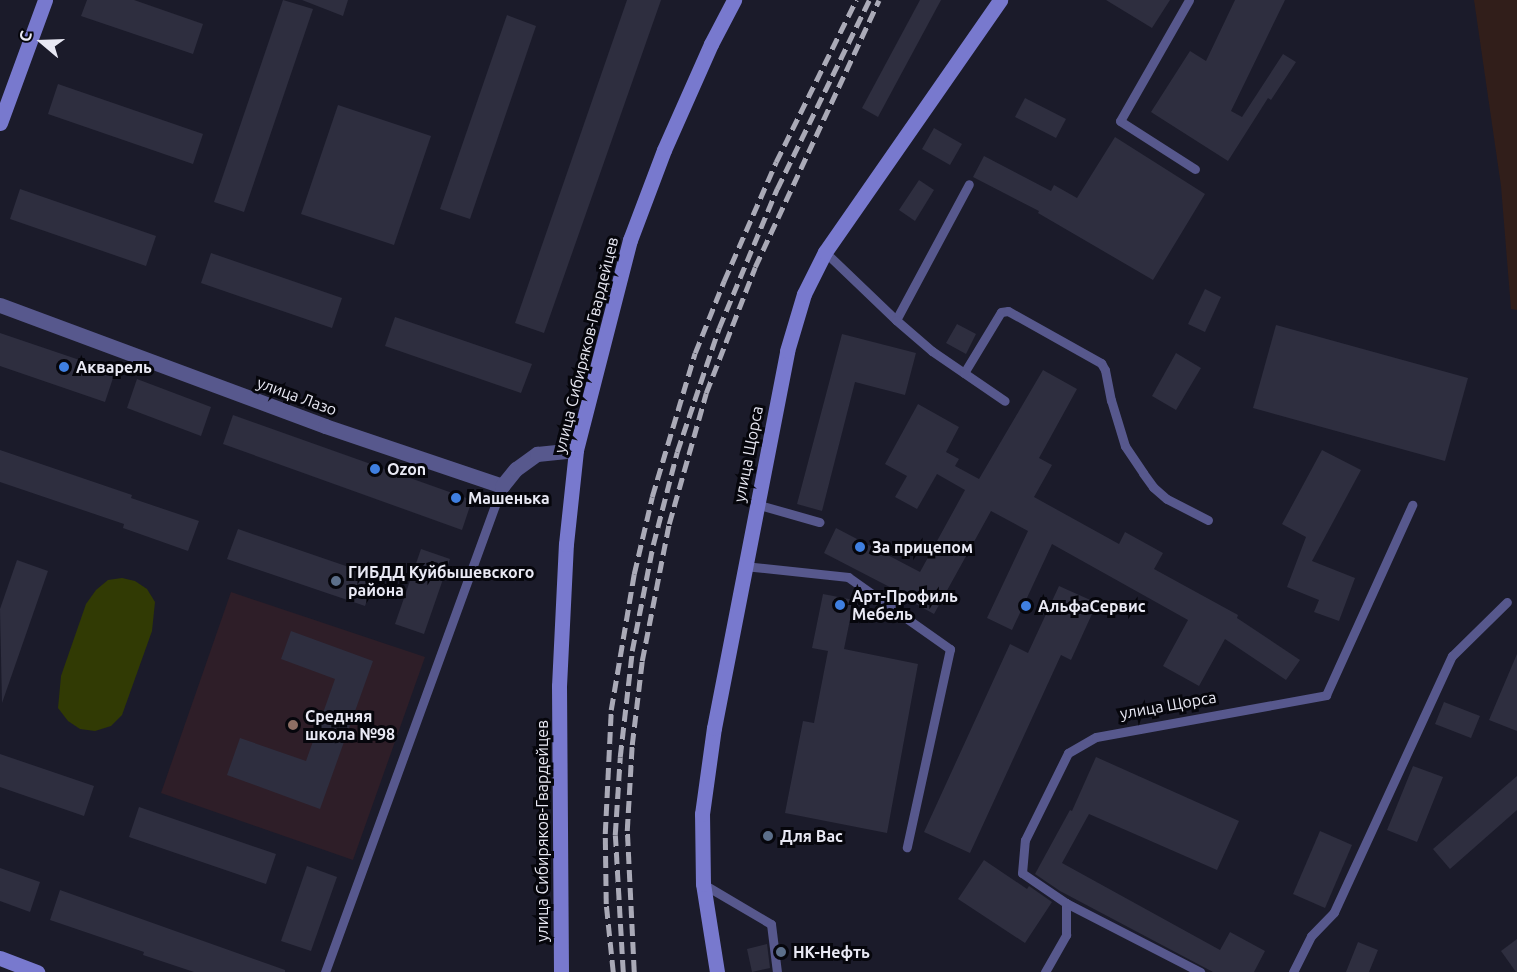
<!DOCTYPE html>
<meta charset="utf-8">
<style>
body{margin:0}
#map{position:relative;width:1517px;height:972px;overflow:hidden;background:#1b1b2a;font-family:Ubuntu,sans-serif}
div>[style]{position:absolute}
.industrial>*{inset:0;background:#311e1a}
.education>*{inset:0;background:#2e1e28}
.green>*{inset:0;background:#313a04}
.building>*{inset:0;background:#2e2e3f}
.lane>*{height:9px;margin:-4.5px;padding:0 4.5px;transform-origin:4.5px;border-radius:4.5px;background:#57588d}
.street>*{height:15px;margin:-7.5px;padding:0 7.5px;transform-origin:7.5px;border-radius:7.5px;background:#57588d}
.secondary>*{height:15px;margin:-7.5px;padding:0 7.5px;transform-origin:7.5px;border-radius:7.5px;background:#7879ce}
.rail>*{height:4.5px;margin-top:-2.25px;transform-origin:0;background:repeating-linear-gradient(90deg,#aaaab7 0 12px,transparent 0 18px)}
.dots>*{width:16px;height:16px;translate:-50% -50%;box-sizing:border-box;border:3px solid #06060c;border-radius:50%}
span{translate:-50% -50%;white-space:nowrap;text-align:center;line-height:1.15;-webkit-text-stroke:6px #06060c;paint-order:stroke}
.street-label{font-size:16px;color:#e9e9f4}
.poi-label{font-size:16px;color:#e9e9f4;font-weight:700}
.left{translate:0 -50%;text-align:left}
.north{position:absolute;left:12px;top:12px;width:60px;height:60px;-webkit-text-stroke:4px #06060c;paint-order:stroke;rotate:289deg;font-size:16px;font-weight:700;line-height:24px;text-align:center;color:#e9e9f4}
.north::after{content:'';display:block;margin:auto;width:21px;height:27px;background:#e9e9f4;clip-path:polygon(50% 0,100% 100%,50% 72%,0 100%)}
</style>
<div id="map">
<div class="industrial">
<div style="clip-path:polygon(1474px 0,1517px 0,1517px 310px,1511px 309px,1501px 186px)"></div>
</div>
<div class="education">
<div style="clip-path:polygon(231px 592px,425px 657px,353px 860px,161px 793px)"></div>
</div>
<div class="green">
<div style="clip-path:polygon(122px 578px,135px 581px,147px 589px,155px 602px,152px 631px,122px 715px,111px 726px,95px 731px,80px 729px,68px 721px,58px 708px,61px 676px,86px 604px,96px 590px,108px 580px)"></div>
</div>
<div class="building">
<div style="clip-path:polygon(87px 0,134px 0,203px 24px,193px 54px,81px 16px)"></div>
<div style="clip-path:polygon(283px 0,313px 9px,244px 212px,214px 202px)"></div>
<div style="clip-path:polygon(302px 0,348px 0,343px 16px)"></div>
<div style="clip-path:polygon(627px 0,661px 0,544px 333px,515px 323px)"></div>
<div style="clip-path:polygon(920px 0,941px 0,878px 117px,862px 108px)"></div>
<div style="clip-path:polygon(1106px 0,1170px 0,1152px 28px)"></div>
<div style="clip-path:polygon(1235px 0,1285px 0,1231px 111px,1242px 117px,1283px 54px,1296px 62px,1271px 100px,1268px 98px,1228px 161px,1151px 112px,1190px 51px,1206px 61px)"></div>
<div style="clip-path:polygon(507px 15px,536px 26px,470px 219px,440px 209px)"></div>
<div style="clip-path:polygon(58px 84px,203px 134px,193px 164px,48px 114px)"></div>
<div style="clip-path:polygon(1025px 98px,1066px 119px,1056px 138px,1015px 117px)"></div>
<div style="clip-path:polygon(338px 105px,431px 136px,394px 245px,301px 214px)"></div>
<div style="clip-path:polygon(934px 128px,962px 144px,950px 165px,922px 149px)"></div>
<div style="clip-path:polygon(1115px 137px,1205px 194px,1153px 280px,1038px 213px,1039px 211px,973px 177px,984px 156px,1051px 191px,1054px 185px,1077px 198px)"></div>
<div style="clip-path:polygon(919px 180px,934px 190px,915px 221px,899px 210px)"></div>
<div style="clip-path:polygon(20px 189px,156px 236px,146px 266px,10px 219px)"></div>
<div style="clip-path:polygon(211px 253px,342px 298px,332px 328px,201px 283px)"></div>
<div style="clip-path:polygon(1205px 289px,1221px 297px,1205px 332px,1188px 324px)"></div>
<div style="clip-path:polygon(395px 317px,532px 364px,521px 393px,385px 346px)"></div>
<div style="clip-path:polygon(957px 324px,976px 334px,966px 354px,946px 343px)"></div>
<div style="clip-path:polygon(1276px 325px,1468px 378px,1445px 461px,1253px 408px)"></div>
<div style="clip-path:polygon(0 333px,115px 372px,105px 402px,0 366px)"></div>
<div style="clip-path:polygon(842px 334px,916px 353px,905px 395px,855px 382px,822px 511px,797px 504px)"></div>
<div style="clip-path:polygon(1176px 353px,1201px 368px,1176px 410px,1152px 396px)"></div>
<div style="clip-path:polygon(1043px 370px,1077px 389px,1039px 458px,1052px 465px,1034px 497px,1119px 544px,1125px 532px,1163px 553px,1154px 569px,1238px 615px,1237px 618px,1300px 660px,1286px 680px,1225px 639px,1199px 686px,1163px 666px,1188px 620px,1052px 544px,1012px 630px,987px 618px,1028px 531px,991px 511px,934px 614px,905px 598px,907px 596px,824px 553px,836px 528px,920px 572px,965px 490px,937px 474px,917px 509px,895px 497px,907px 476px,885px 464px,918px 404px,959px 427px,946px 452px,959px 459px,955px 466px,979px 479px)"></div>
<div style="clip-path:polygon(137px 379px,211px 407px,201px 436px,127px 408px)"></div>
<div style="clip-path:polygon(233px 415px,472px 500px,462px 530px,223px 444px)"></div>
<div style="clip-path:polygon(0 450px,132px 495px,131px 498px,199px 521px,188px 551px,123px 528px,124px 524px,0 482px)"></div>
<div style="clip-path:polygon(1322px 450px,1361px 470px,1312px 561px,1355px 578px,1339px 621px,1314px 612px,1319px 600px,1287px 587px,1306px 537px,1282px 524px)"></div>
<div style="clip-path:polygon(238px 529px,375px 576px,365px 606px,227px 559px)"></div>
<div style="clip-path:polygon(421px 549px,450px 559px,424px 634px,395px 624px)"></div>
<div style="clip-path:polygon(17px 560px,48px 571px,2px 703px,0 609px)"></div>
<div style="clip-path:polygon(1059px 586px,1097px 603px,1071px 660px,1061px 655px,970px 853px,924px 832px,1010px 644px,1028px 653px)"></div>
<div style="clip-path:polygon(823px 594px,854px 600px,844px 649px,918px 664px,887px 833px,785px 813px,803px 721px,814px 723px,828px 651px,812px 648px)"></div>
<div style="clip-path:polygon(291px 631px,373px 661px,320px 809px,227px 775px,240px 738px,306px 761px,335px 679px,281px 659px)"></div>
<div style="clip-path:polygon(1517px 654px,1517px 731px,1489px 720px)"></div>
<div style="clip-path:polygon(1444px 702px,1480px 716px,1471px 738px,1435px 724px)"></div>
<div style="clip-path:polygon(0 754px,94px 786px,84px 816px,0 787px)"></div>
<div style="clip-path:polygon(1096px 757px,1239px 821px,1217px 870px,1089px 814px,1062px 863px,1220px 950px,1230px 932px,1265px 951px,1254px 972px,1213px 972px,1060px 891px,1035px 874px,1070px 810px,1072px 811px)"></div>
<div style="clip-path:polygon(1413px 766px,1443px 777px,1417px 842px,1387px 830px)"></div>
<div style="clip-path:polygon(1517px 776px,1517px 810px,1450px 869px,1433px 849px)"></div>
<div style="clip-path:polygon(139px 807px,276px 854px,266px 884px,129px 837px)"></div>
<div style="clip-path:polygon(1320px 831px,1352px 845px,1325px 908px,1293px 894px)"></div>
<div style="clip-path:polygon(984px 860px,1027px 889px,1029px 886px,1052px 902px,1025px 943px,958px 899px)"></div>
<div style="clip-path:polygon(307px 866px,337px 877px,311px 951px,281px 941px)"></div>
<div style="clip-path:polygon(0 868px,40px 882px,30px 912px,0 901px)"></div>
<div style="clip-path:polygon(60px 890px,285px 970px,285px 972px,194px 972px,143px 955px,144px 952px,50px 920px)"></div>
<div style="clip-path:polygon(1517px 939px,1517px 972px,1516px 972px,1501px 951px)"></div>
<div style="clip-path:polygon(1358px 942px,1378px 950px,1369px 972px,1346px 972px)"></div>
<div style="clip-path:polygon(767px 944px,770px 968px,752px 972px,747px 949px)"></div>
</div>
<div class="lane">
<div style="left:1189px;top:0;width:139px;rotate:119.7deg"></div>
<div style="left:1120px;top:121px;width:89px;rotate:32.6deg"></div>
<div style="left:825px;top:252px;width:98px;rotate:43.8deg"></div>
<div style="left:896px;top:320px;width:154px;rotate:-61.8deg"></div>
<div style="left:896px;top:320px;width:48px;rotate:40.7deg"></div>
<div style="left:932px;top:351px;width:88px;rotate:34.4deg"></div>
<div style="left:964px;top:373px;width:71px;rotate:-58.8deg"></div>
<div style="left:1001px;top:312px;width:7px;rotate:-8deg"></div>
<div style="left:1008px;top:311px;width:107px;rotate:29.2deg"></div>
<div style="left:1101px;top:363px;width:8px;rotate:60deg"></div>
<div style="left:1105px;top:370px;width:31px;rotate:79deg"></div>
<div style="left:1111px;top:400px;width:48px;rotate:73.1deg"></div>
<div style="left:1125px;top:446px;width:32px;rotate:56deg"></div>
<div style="left:1143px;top:473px;width:17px;rotate:54deg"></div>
<div style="left:1153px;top:487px;width:18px;rotate:41deg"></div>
<div style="left:1167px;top:499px;width:46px;rotate:27.1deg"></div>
<div style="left:756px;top:504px;width:66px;rotate:15.9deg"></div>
<div style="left:744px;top:566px;width:105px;rotate:6deg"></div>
<div style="left:848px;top:577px;width:125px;rotate:35.2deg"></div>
<div style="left:950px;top:649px;width:203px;rotate:102.3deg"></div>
<div style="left:703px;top:884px;width:79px;rotate:30.5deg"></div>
<div style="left:771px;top:924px;width:48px;rotate:82.9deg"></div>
<div style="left:1066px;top:903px;width:151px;rotate:27.2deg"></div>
<div style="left:325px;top:972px;width:517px;rotate:-69.99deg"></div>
<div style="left:1045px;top:972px;width:43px;rotate:-60.4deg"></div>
<div style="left:1066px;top:935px;width:32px;rotate:-90deg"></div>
<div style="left:1066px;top:903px;width:53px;rotate:-145.7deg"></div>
<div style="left:1022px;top:873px;width:33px;rotate:-85deg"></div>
<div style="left:1025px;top:840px;width:97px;rotate:-63.7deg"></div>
<div style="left:1068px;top:753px;width:32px;rotate:-30deg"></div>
<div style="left:1096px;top:737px;width:234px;rotate:-10.3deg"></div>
<div style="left:1326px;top:695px;width:209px;rotate:-65.6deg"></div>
<div style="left:1293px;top:972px;width:40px;rotate:-63.4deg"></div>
<div style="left:1311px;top:936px;width:33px;rotate:-46deg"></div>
<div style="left:1334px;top:912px;width:282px;rotate:-65.3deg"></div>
<div style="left:1452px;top:656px;width:77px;rotate:-44.5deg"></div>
</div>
<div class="street">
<div style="left:0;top:305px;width:347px;rotate:20.4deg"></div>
<div style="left:325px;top:426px;width:187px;rotate:18.7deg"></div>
<div style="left:502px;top:486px;width:22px;rotate:-51deg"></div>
<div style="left:516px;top:469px;width:26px;rotate:-36deg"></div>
<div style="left:537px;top:454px;width:39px;rotate:-6deg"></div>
</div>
<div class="secondary">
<div style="left:0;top:123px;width:131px;rotate:-69.9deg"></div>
<div style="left:0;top:958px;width:40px;rotate:21deg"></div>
<div style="left:561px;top:972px;width:286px;rotate:-90.4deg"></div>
<div style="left:559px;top:686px;width:142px;rotate:-87.2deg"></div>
<div style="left:566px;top:544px;width:95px;rotate:-83.9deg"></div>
<div style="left:576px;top:450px;width:217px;rotate:-75.6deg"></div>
<div style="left:630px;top:240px;width:96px;rotate:-69.3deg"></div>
<div style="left:664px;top:150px;width:116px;rotate:-66.1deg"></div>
<div style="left:711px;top:44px;width:50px;rotate:-62.4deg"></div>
<div style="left:717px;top:972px;width:89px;rotate:-99deg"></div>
<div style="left:703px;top:884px;width:70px;rotate:-90.8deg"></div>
<div style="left:702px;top:814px;width:87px;rotate:-82.1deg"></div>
<div style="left:714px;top:728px;width:384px;rotate:-79deg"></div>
<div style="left:787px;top:351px;width:59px;rotate:-73.4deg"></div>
<div style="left:804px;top:294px;width:47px;rotate:-63.4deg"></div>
<div style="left:825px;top:252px;width:307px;rotate:-55.2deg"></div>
</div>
<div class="rail">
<div style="left:613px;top:972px;width:68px;rotate:-95.9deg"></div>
<div style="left:606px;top:904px;width:70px;rotate:-90.8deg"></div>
<div style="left:605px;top:834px;width:124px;rotate:-87.2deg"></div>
<div style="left:611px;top:710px;width:138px;rotate:-80.4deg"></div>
<div style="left:634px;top:574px;width:79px;rotate:-76.8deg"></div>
<div style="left:652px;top:497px;width:150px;rotate:-73.4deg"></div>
<div style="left:695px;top:353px;width:78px;rotate:-68.1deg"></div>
<div style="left:724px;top:281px;width:130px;rotate:-66.4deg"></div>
<div style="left:776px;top:162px;width:181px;rotate:-63.7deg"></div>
<div style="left:623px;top:972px;width:137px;rotate:-93.3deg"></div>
<div style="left:615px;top:835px;width:78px;rotate:-86.3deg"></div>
<div style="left:620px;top:757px;width:107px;rotate:-83.5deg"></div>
<div style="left:632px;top:651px;width:108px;rotate:-78.8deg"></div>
<div style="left:653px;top:545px;width:96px;rotate:-75.5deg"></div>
<div style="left:677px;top:452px;width:131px;rotate:-71.3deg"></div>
<div style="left:719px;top:328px;width:151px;rotate:-67.4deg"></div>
<div style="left:777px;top:189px;width:210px;rotate:-64deg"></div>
<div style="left:634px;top:972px;width:141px;rotate:-92.8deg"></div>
<div style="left:627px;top:831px;width:86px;rotate:-86.7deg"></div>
<div style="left:632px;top:745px;width:85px;rotate:-83.2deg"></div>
<div style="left:642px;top:661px;width:140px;rotate:-78.9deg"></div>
<div style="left:669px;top:524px;width:136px;rotate:-74.2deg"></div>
<div style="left:706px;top:393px;width:135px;rotate:-68.7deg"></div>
<div style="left:755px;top:267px;width:294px;rotate:-65.1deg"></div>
</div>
<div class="dots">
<div style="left:64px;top:367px;background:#3f7fe0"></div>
<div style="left:375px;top:469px;background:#3f7fe0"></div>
<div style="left:456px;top:498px;background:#3f7fe0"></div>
<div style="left:860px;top:547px;background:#3f7fe0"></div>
<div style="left:336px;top:581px;background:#5c6f8a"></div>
<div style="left:840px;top:605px;background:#3f7fe0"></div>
<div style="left:1026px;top:606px;background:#3f7fe0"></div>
<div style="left:293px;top:725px;background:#8d6e63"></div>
<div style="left:768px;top:836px;background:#5c6f8a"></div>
<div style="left:781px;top:952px;background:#5c6f8a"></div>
</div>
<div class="street-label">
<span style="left:586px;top:345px;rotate:-76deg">улица Сибиряков-Гвардейцев</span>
<span style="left:297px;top:396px;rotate:20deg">улица Лазо</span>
<span style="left:748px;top:454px;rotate:-79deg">улица Щорса</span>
<span style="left:1168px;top:705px;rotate:-10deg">улица Щорса</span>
<span style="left:542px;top:831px;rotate:-90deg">улица Сибиряков-Гвардейцев</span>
</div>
<div class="poi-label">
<span class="left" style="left:76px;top:367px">Акварель</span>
<span class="left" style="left:387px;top:469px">Ozon</span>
<span class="left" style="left:468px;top:498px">Машенька</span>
<span class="left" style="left:872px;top:547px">За прицепом</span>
<span class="left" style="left:348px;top:581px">ГИБДД Куйбышевского<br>района</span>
<span class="left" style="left:852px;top:605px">Арт-Профиль<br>Мебель</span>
<span class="left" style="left:1038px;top:606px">АльфаСервис</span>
<span class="left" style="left:305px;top:725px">Средняя<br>школа №98</span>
<span class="left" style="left:780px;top:836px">Для Вас</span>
<span class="left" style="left:793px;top:952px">НК-Нефть</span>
</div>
<div class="north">С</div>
</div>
